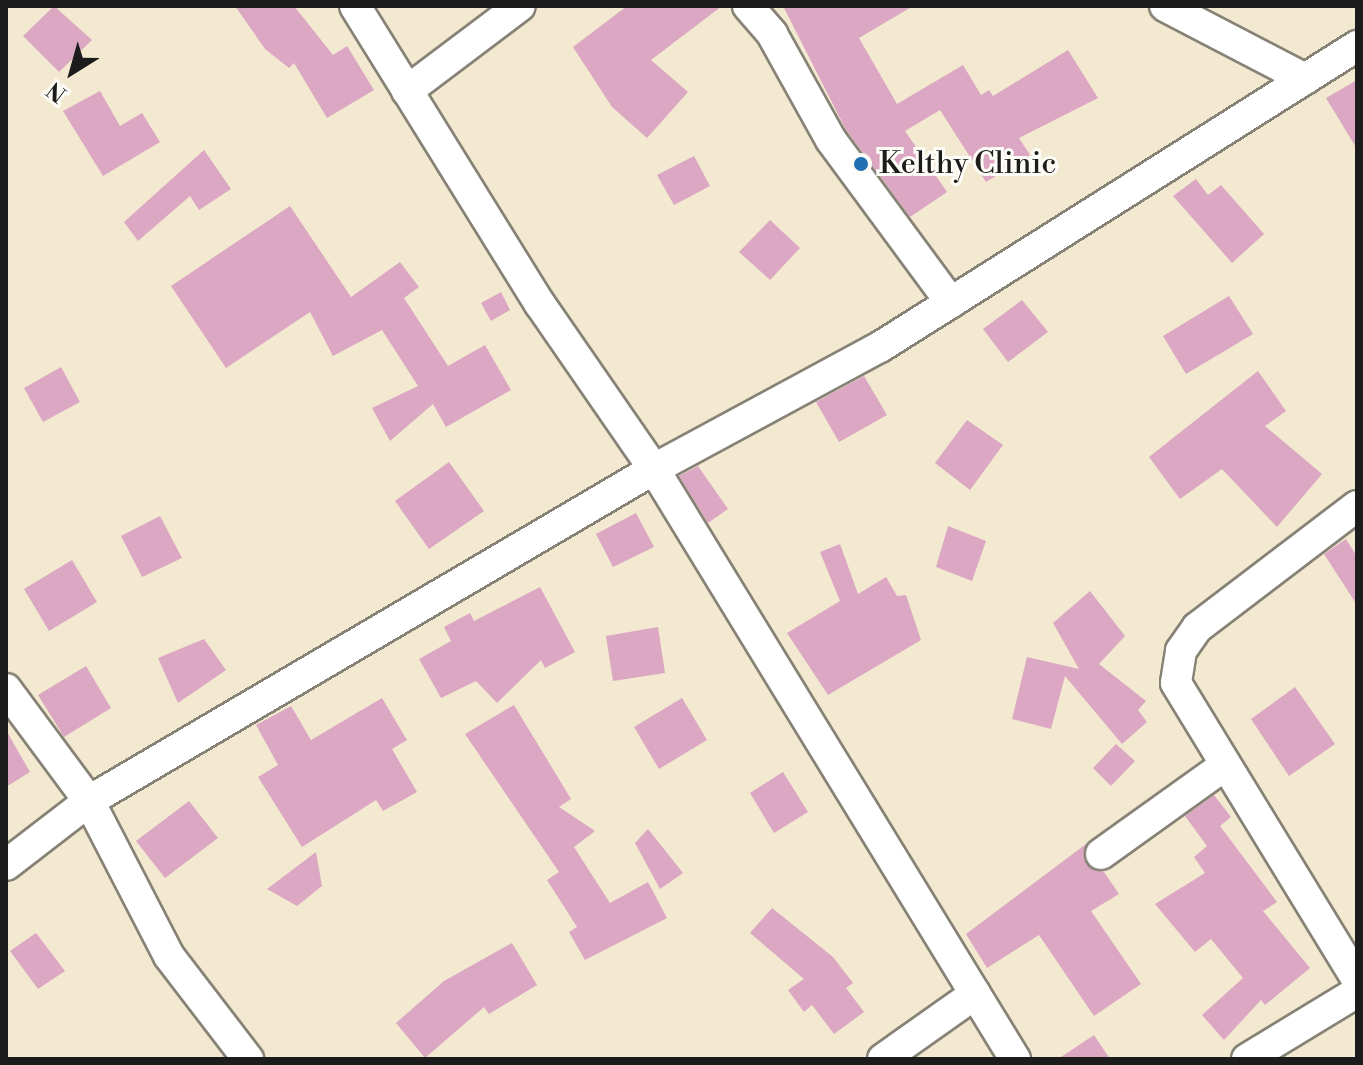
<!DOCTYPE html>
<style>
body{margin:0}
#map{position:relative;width:1363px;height:1065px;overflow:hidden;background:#f2e9d0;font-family:"Libre Bodoni",serif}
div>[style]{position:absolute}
.building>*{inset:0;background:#dba7c3}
.roads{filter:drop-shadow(2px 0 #878276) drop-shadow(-2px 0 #878276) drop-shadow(0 2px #878276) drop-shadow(0 -2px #878276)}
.street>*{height:30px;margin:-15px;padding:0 15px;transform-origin:15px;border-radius:15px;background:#fff}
.dots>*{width:22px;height:22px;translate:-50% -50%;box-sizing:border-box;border:4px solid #fdfcf7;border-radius:50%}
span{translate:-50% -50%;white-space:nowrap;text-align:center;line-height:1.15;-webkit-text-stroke:6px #fdfcf7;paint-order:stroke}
.poi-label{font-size:30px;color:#1c1c1c}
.left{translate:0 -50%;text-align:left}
.frame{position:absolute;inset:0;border:8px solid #1c1c1c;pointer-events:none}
.north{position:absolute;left:32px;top:32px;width:80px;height:80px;-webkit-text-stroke:6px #fdfcf7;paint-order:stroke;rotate:217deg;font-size:22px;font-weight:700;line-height:32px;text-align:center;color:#1c1c1c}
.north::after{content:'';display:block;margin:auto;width:28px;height:36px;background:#1c1c1c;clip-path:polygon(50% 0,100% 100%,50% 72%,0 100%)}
</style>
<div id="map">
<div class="building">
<div style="clip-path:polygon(54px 6px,92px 40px,59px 72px,23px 36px)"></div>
<div style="clip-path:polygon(235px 6px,294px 6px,333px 55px,347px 46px,374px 90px,327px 118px,294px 63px,289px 68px,265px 49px)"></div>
<div style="clip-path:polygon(627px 6px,722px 6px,651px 60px,688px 92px,647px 138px,612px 107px,573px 47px)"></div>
<div style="clip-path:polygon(783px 6px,913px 6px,859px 38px,897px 104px,963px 65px,981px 95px,989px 90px,993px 96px,1068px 50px,1098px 98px,1019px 138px,1030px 155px,986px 182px,940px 110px,905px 131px,947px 192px,910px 217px,846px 130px)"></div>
<div style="clip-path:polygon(1357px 80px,1357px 149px,1326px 98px)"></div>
<div style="clip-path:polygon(100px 91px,120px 126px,142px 113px,160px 142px,103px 176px,63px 111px)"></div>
<div style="clip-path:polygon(204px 150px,231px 189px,199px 210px,190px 196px,138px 241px,124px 222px)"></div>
<div style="clip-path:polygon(694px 156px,710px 186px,674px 205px,657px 175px)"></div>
<div style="clip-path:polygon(1196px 179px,1208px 195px,1221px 185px,1264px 234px,1232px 263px,1173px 196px)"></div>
<div style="clip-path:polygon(290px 206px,351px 297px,400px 262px,419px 287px,404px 298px,448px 366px,485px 345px,511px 390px,446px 427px,433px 404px,390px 441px,372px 408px,418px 386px,382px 330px,333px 356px,310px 312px,226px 368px,171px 286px)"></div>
<div style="clip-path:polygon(770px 220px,800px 248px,770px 280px,739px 252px)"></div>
<div style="clip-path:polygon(501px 292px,510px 310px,491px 321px,481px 303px)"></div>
<div style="clip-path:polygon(1229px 296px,1253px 334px,1186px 374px,1163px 336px)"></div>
<div style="clip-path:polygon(1022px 300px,1048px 332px,1008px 362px,983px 329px)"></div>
<div style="clip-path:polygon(61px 367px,80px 402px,43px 422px,24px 388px)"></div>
<div style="clip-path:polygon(1258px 371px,1286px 411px,1265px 426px,1322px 474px,1277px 527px,1222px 469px,1180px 499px,1149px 457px)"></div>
<div style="clip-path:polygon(864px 376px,887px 415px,839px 442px,816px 402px)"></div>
<div style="clip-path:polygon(967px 420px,1003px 445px,970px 490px,935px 463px)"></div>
<div style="clip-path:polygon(449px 462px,484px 511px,429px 549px,395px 501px)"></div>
<div style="clip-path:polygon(698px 466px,728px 509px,708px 523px,679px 476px)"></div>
<div style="clip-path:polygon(636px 513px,654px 547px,613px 567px,596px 534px)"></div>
<div style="clip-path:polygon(160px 516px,182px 558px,142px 577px,121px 536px)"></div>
<div style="clip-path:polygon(948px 526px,986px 541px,972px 581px,936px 567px)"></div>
<div style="clip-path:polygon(1346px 539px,1357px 557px,1357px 605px,1324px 554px)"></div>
<div style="clip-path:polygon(840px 544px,858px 594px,886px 577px,897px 596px,906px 595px,921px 640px,828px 695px,787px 633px,840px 601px,820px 552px)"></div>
<div style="clip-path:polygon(72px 560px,97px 602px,49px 631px,24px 589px)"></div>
<div style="clip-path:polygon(540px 587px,575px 652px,545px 668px,541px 660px,497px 703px,476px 681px,441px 698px,419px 659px,451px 641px,444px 627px,470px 613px,474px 621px)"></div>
<div style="clip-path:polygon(1090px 591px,1125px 636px,1099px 664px,1146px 701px,1138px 710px,1147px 722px,1122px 744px,1065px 676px,1051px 729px,1012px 719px,1027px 657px,1079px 669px,1053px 623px)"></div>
<div style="clip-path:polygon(658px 627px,665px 673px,613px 681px,606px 636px)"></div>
<div style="clip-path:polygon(204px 639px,226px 670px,178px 703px,158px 658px)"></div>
<div style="clip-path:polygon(86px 666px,111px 708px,64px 737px,38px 695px)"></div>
<div style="clip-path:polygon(1295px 687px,1335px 744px,1289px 776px,1251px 719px)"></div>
<div style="clip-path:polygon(382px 698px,407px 740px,392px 749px,417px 792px,383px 811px,376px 800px,302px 847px,258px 777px,278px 765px,256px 725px,291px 706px,311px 740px)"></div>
<div style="clip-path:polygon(682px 698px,707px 740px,659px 769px,634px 727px)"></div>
<div style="clip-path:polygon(514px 705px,571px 799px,559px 807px,595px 831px,574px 847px,610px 903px,648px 882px,667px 918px,585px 960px,569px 932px,577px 927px,547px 880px,559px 872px,465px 734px)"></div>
<div style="clip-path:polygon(6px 730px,30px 772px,6px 787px)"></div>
<div style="clip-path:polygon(1116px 744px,1135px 761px,1111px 786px,1093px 768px)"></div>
<div style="clip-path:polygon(783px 772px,808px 812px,774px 833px,750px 793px)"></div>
<div style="clip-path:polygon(1214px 795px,1231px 817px,1220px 826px,1277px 902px,1263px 911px,1310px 968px,1265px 1005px,1261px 1000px,1224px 1040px,1202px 1015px,1243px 978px,1211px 939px,1195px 952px,1155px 904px,1205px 873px,1194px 857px,1207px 846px,1185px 816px)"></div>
<div style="clip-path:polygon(189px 801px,218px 838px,165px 878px,136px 841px)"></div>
<div style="clip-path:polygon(648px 829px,683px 873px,660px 889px,635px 843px)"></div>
<div style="clip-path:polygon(1086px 844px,1086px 864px,1104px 872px,1119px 894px,1091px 911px,1141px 984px,1094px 1016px,1039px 935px,987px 968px,966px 934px)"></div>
<div style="clip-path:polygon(316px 852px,322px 886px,297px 906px,267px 889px)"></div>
<div style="clip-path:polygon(772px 908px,833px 957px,853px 983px,846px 988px,864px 1012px,834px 1034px,812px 1005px,804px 1012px,788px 990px,804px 979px,750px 933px)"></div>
<div style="clip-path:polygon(36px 933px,65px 971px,38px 989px,10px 951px)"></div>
<div style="clip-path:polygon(512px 943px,537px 985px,489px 1014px,484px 1007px,425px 1058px,396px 1023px,444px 981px)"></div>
<div style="clip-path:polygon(1094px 1035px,1110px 1059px,1058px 1059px)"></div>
</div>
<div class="roads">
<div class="street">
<div style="left:355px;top:6px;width:351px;rotate:58.2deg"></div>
<div style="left:540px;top:304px;width:201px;rotate:55.4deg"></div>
<div style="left:654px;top:469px;width:692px;rotate:58.54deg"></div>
<div style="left:748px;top:6px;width:37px;rotate:49deg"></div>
<div style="left:772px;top:34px;width:121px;rotate:60.9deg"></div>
<div style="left:831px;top:140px;width:202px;rotate:53.6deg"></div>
<div style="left:1165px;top:6px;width:158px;rotate:27.5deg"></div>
<div style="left:407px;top:91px;width:141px;rotate:-37deg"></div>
<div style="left:1357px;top:506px;width:201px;rotate:142.7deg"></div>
<div style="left:1197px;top:628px;width:28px;rotate:125deg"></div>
<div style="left:1181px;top:651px;width:32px;rotate:99deg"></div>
<div style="left:1176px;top:683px;width:347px;rotate:58.6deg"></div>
<div style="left:6px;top:689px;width:139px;rotate:53.5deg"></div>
<div style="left:89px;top:801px;width:174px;rotate:62.7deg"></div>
<div style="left:169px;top:956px;width:130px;rotate:52.5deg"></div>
<div style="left:1101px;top:854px;width:151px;rotate:-35.6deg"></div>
<div style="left:6px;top:865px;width:105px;rotate:-37.6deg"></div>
<div style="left:89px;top:801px;width:655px;rotate:-30.44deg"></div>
<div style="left:654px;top:469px;width:257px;rotate:-28.4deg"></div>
<div style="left:880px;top:347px;width:564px;rotate:-32.25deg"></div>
<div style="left:883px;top:1059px;width:113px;rotate:-35.2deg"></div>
<div style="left:1247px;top:1059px;width:129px;rotate:-31.3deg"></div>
</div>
</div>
<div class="dots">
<div style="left:861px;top:164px;background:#1f6fb2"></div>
</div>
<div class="poi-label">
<span class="left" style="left:879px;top:164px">Kelthy Clinic</span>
</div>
<div class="frame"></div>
<div class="north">N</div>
</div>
